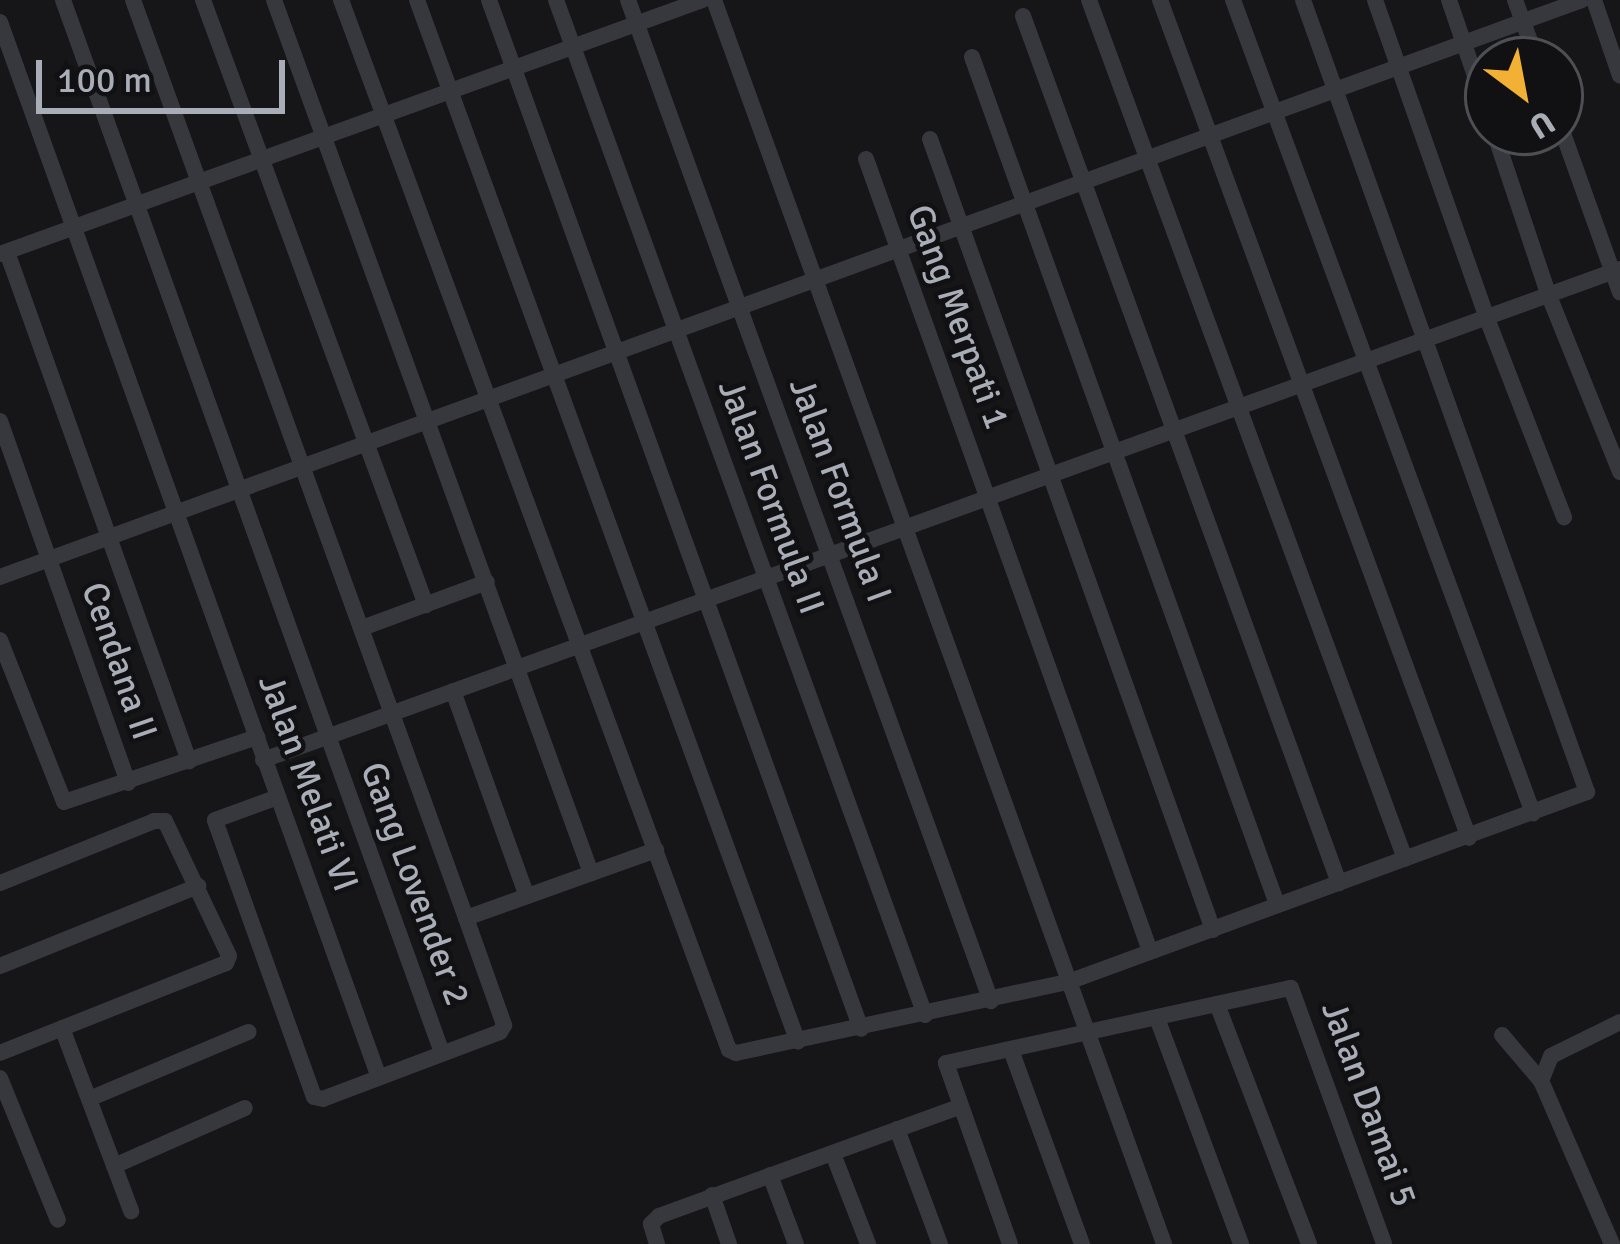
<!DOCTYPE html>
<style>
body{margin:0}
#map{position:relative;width:1620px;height:1244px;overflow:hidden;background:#161618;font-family:Signika,sans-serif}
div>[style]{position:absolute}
.minor>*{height:16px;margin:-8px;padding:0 8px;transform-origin:8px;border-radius:8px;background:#37383d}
span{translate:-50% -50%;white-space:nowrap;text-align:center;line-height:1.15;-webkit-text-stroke:9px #111113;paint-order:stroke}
.street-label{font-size:36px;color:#a8adb8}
.north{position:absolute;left:1464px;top:36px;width:120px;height:120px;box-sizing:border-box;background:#111113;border:3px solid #4d4f55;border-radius:50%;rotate:148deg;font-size:33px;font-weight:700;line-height:48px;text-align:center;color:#a8adb8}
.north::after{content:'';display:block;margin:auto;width:42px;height:54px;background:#f2b134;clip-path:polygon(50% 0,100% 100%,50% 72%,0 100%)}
.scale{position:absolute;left:36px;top:60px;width:249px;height:54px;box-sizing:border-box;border:6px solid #a8adb8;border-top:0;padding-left:15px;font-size:36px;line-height:42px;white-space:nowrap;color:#a8adb8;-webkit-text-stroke:9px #111113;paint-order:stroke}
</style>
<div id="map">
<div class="minor">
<div style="left:63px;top:0;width:1119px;rotate:70.2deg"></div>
<div style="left:133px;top:0;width:977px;rotate:70.06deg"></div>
<div style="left:466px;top:918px;width:114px;rotate:70.4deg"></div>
<div style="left:504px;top:1025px;width:8px;rotate:120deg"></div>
<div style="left:500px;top:1032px;width:189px;rotate:159.3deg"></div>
<div style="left:323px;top:1099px;width:9px;rotate:-167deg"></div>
<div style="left:314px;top:1097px;width:294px;rotate:-109.7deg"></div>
<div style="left:215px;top:820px;width:67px;rotate:-20.1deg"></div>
<div style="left:203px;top:0;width:645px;rotate:69.77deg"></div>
<div style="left:274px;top:0;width:929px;rotate:70.04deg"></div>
<div style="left:341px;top:0;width:1119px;rotate:69.72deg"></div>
<div style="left:729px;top:1050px;width:8px;rotate:23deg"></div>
<div style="left:736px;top:1053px;width:340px;rotate:-12.1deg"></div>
<div style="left:1068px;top:982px;width:553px;rotate:-20.11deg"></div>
<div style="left:1587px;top:792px;width:841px;rotate:-109.73deg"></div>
<div style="left:417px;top:0;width:1109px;rotate:69.92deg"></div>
<div style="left:489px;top:0;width:1094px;rotate:70.12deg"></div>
<div style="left:556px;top:0;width:1080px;rotate:70.02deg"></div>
<div style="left:628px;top:0;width:1065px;rotate:70.07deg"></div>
<div style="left:714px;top:0;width:1323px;rotate:70.11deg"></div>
<div style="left:1089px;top:0;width:915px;rotate:69.8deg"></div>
<div style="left:1160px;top:0;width:893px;rotate:69.76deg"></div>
<div style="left:1233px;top:0;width:867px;rotate:69.75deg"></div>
<div style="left:1375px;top:0;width:335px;rotate:70.6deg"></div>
<div style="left:1486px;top:316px;width:216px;rotate:68.8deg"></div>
<div style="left:1449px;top:0;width:120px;rotate:71.1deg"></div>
<div style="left:1515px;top:0;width:64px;rotate:69.9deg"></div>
<div style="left:1594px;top:0;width:80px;rotate:71.1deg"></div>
<div style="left:1023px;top:16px;width:923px;rotate:69.97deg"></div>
<div style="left:0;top:22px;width:1119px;rotate:70.25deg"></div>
<div style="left:972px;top:57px;width:900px;rotate:70.2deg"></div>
<div style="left:1560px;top:125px;width:178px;rotate:70.3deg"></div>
<div style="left:1494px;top:132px;width:173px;rotate:71.5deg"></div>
<div style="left:1549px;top:296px;width:190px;rotate:68deg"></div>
<div style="left:930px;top:139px;width:840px;rotate:70.31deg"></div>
<div style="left:866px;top:159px;width:841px;rotate:70.27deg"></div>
<div style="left:7px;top:252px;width:541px;rotate:70.32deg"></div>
<div style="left:0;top:254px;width:747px;rotate:-19.89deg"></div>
<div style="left:0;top:421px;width:384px;rotate:70.5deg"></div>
<div style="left:0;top:577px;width:1684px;rotate:-20.04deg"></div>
<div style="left:362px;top:628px;width:133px;rotate:-20.2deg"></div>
<div style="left:0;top:640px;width:174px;rotate:68.4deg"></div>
<div style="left:64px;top:802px;width:204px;rotate:-18.6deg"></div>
<div style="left:453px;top:691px;width:218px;rotate:70.2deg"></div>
<div style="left:263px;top:760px;width:1443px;rotate:-19.89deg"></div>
<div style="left:0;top:883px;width:166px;rotate:-21.9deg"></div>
<div style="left:154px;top:821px;width:11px"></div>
<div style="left:165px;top:821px;width:149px;rotate:64.6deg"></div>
<div style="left:229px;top:956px;width:8px;rotate:113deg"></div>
<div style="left:226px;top:963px;width:243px;rotate:158.3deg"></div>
<div style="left:466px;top:918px;width:202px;rotate:-19.7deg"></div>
<div style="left:0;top:966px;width:214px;rotate:-22deg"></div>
<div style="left:1217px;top:1004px;width:257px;rotate:69deg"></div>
<div style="left:1157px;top:1018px;width:241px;rotate:69.6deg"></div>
<div style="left:62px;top:1028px;width:196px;rotate:69.3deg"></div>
<div style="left:1502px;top:1035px;width:60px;rotate:49.7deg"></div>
<div style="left:1011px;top:1050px;width:207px;rotate:69.9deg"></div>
<div style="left:0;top:1078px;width:153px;rotate:67.8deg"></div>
<div style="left:89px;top:1099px;width:173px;rotate:-22.8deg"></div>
<div style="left:897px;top:1129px;width:123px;rotate:69.5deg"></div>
<div style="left:833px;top:1154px;width:97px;rotate:68.7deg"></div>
<div style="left:114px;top:1166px;width:143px;rotate:-23.9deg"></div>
<div style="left:770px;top:1175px;width:74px;rotate:69.4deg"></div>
<div style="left:712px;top:1195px;width:52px;rotate:70.9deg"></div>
<div style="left:657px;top:1244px;width:21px;rotate:-107deg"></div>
<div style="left:651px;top:1224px;width:11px;rotate:-45deg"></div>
<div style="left:659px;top:1216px;width:319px;rotate:-20deg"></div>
<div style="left:1010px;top:1244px;width:192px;rotate:-109.5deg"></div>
<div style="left:946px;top:1063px;width:353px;rotate:-12.3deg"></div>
<div style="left:1291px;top:988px;width:272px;rotate:70deg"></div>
<div style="left:1612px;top:1244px;width:178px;rotate:-113.5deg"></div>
<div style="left:1541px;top:1081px;width:27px;rotate:-68deg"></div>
<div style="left:1551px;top:1056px;width:77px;rotate:-26.2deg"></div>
</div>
<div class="street-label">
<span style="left:958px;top:317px;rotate:70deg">Gang Merpati 1</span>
<span style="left:840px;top:490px;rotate:70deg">Jalan Formula I</span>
<span style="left:771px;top:497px;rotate:70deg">Jalan Formula II</span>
<span style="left:119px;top:661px;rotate:71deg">Cendana II</span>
<span style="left:308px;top:783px;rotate:70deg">Jalan Melati VI</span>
<span style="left:415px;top:884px;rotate:70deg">Gang Lovender 2</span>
<span style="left:1369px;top:1104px;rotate:70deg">Jalan Damai 5</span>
</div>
<div class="north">U</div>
<div class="scale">100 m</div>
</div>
